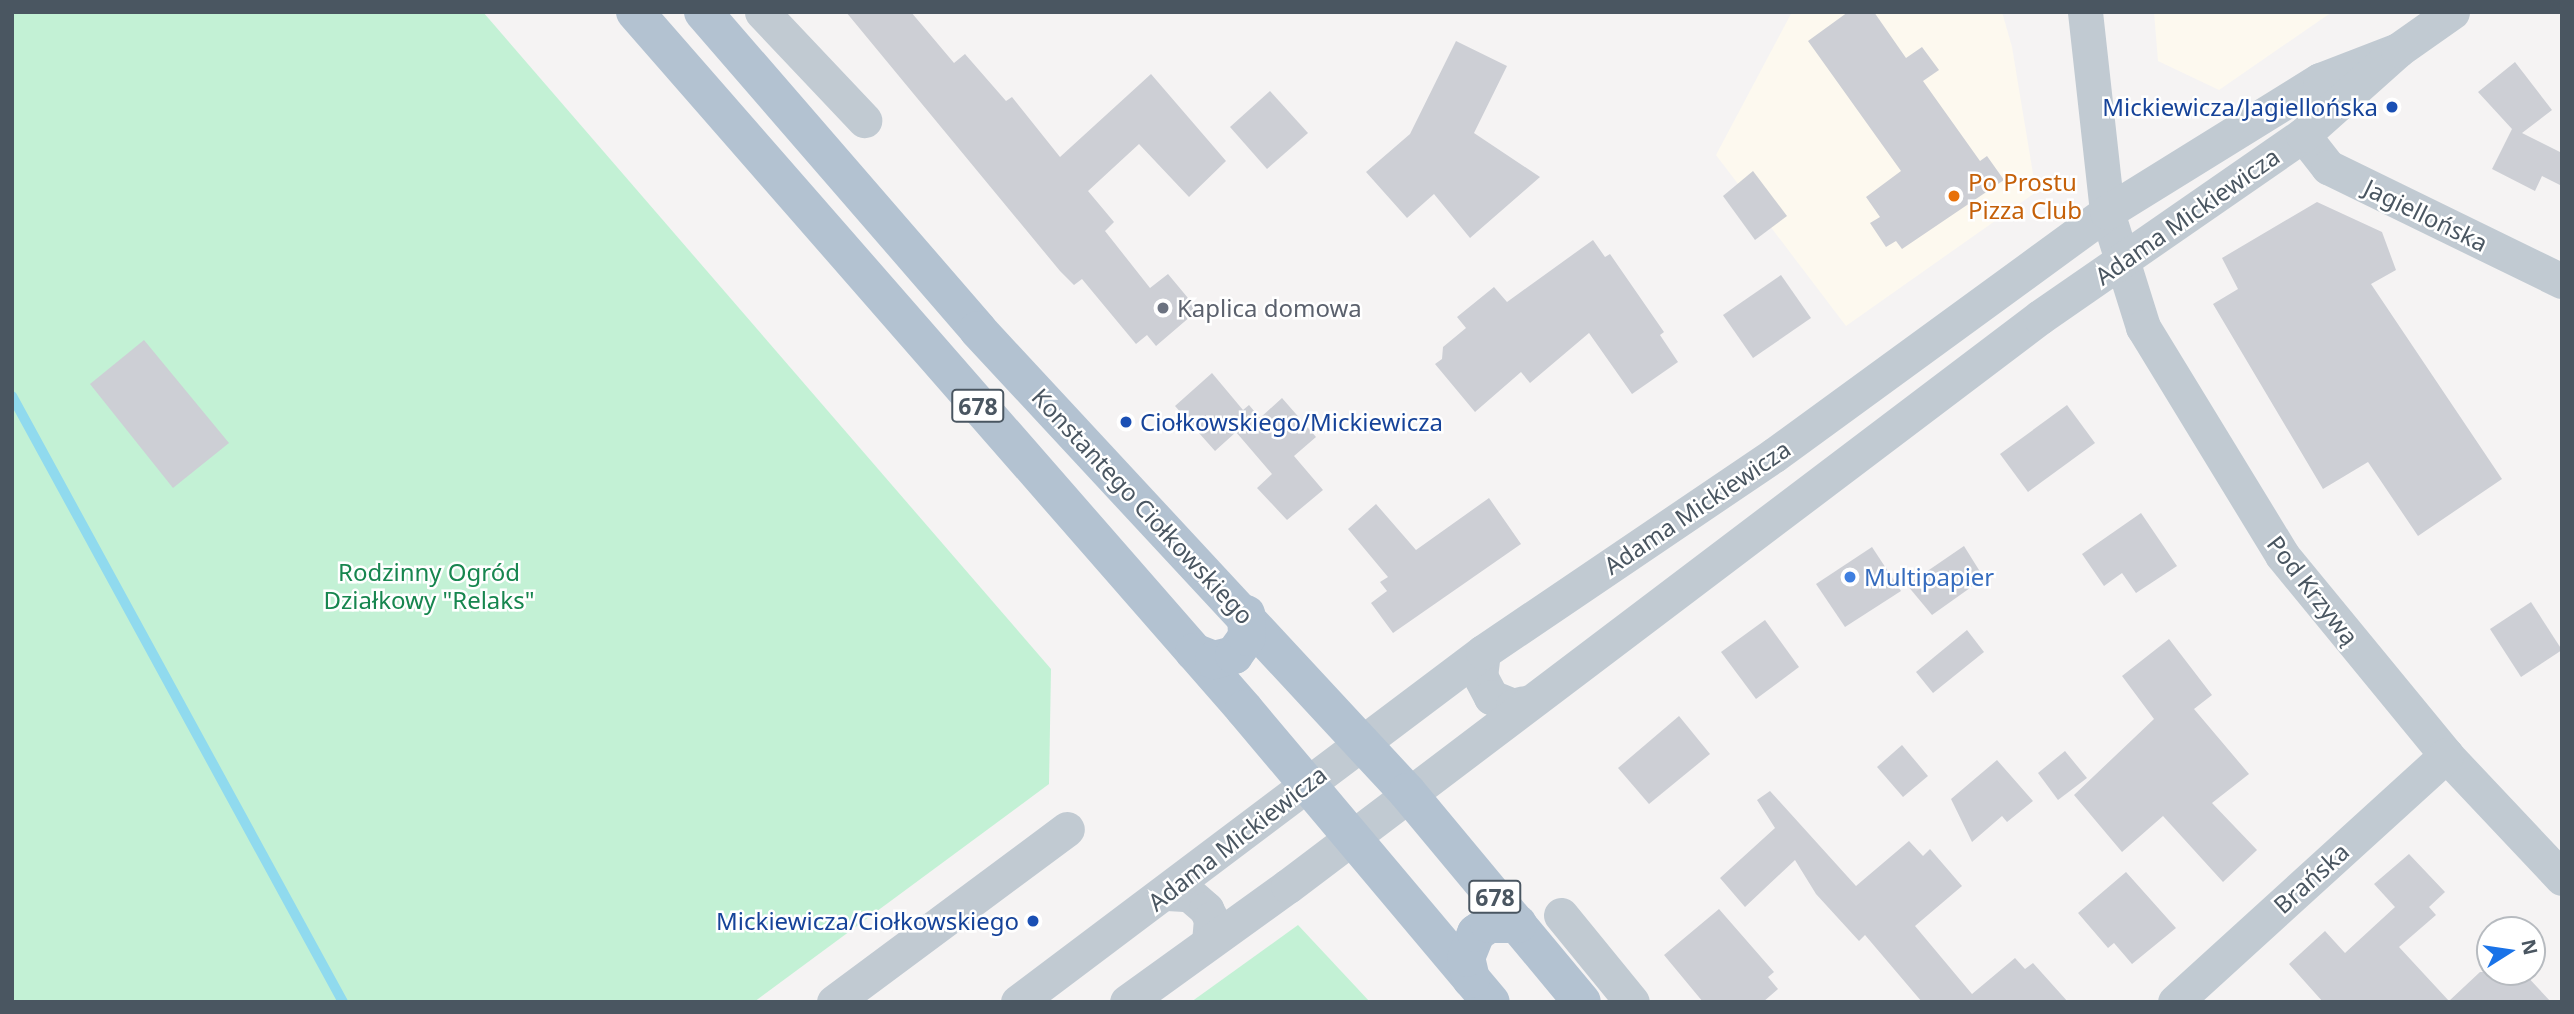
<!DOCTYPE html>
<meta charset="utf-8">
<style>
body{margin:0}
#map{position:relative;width:2574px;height:1014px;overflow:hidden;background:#f5f3f3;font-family:"Noto Sans",sans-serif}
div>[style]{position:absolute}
.commercial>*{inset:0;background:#fdf9ef}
.green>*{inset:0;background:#c3f1d5}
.stream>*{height:10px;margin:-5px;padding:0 5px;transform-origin:5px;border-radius:5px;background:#90daee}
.building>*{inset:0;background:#cdcfd5}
.minor>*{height:35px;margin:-17.5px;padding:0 17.5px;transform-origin:17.5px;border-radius:17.5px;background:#c1cad2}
.major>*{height:38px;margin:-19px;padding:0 19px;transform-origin:19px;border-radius:19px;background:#b3c2d1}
.dots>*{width:19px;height:19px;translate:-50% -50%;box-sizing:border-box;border:4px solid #fff;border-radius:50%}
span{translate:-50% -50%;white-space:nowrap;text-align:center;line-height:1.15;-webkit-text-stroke:5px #fff;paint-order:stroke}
.shield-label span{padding:2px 5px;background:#fff;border:2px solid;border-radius:5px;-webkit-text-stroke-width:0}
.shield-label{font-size:23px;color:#4a5661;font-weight:700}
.transit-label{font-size:24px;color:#164399}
.right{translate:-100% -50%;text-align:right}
.left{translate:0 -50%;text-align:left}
.food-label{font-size:24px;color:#c56008}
.street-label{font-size:24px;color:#4a5661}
.worship-label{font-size:24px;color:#5b616d}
.park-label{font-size:24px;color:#17864f}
.shop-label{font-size:24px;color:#366cbe}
.frame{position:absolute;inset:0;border:14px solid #4a5661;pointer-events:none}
.north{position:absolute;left:2476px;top:916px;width:70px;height:70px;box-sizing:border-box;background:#fff;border:2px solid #b7bbc0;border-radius:50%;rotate:78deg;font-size:19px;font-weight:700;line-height:28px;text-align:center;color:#4a5661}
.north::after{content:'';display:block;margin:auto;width:24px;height:32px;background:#1a73e8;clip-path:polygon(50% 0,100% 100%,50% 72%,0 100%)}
</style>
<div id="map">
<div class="commercial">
<div style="clip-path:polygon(1792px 12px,2002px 12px,2012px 47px,2036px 192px,1846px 326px,1716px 155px)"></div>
<div style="clip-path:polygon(2154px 12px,2332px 12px,2219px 90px,2158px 61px)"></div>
</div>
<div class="green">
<div style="clip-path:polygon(12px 12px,483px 12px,1051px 669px,1049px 784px,754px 1002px,12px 1002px)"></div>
<div style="clip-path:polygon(1298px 925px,1370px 1002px,1191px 1002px)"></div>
</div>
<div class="stream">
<div style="left:12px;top:396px;width:691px;rotate:61.36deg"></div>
</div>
<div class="building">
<div style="clip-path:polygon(846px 12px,911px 12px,954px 63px,965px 54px,1006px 101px,1012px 97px,1060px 157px,1151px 74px,1226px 161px,1189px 197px,1139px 144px,1088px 191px,1114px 222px,1105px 231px,1150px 288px,1168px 274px,1198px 310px,1156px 346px,1147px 335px,1136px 344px,1082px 279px,1074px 285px,1060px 271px)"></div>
<div style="clip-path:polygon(1848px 12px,1874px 12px,1906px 58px,1922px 47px,1939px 70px,1923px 81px,1980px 161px,1987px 156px,2004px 180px,1902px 249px,1896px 241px,1886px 247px,1870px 223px,1880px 217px,1866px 197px,1901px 171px,1808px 41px)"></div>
<div style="clip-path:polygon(1456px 41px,1507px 66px,1474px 133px,1540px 177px,1470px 238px,1434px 194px,1407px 218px,1366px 172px,1410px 134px)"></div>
<div style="clip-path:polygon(2515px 62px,2552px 110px,2522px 133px,2562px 153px,2562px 186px,2542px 176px,2535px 191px,2492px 169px,2512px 129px,2478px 92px)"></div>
<div style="clip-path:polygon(1270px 91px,1308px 133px,1267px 169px,1230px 127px)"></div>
<div style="clip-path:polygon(1753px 171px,1787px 216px,1755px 240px,1723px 196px)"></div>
<div style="clip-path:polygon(2317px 202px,2382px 232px,2396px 270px,2371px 284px,2502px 479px,2418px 536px,2368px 462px,2323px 489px,2213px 304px,2238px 289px,2222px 258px)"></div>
<div style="clip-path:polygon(1593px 240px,1605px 257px,1610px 254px,1664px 332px,1660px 335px,1678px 362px,1632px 394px,1589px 333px,1530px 383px,1521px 372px,1475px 412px,1435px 364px,1442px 359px,1443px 347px,1466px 328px,1457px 317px,1494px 287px,1507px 302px)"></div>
<div style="clip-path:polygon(1781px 275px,1811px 318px,1753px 358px,1723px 315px)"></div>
<div style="clip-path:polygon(144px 340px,229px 443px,173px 488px,90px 384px)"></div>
<div style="clip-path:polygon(1212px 373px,1243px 410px,1249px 405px,1260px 418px,1282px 398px,1316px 437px,1294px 456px,1323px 490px,1287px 520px,1257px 488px,1272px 474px,1236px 432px,1215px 451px,1175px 406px)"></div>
<div style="clip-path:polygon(2067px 405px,2095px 443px,2028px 492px,2000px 454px)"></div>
<div style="clip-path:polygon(1489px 498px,1521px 544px,1393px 633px,1371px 603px,1387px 591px,1380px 582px,1388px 577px,1348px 529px,1376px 504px,1416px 550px)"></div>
<div style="clip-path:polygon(2141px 513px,2177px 566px,2136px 593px,2122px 573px,2104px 586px,2082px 554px)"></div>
<div style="clip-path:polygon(1964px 546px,1984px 578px,1932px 615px,1907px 585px)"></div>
<div style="clip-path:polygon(1872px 547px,1901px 591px,1845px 627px,1816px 584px)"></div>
<div style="clip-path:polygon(2531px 602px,2562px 650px,2521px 677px,2490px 629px)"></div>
<div style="clip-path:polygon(1765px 620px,1799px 667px,1756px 699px,1721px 652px)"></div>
<div style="clip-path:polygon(1967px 630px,1984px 652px,1933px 693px,1916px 672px)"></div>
<div style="clip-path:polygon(2169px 639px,2212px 695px,2194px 709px,2249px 774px,2212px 803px,2257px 850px,2223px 882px,2163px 816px,2122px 852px,2074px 795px,2154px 719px,2122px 676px)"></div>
<div style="clip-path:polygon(1679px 716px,1710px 754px,1649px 804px,1618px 768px)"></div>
<div style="clip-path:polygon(1902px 745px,1928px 776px,1903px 797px,1877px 767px)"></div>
<div style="clip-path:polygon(2065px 751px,2087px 778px,2058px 800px,2038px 773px)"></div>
<div style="clip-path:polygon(1997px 760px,2033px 801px,2007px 822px,2002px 816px,1972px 842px,1951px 799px)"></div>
<div style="clip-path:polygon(1770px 791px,1856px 886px,1909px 841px,1923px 856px,1930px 849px,1962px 886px,1915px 926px,1972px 994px,2015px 958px,2025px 969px,2033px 963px,2068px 1002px,1922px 1002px,1865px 935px,1859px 941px,1816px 894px,1795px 860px,1745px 907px,1720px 878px,1775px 828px,1757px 800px)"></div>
<div style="clip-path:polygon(2409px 854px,2445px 892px,2429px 907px,2436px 915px,2399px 947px,2449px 1001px,2480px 972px,2523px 972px,2551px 1002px,2323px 1002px,2289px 964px,2325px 931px,2345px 953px,2395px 907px,2374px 884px)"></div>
<div style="clip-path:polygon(2126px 872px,2176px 928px,2132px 964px,2114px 943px,2108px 948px,2078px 913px)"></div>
<div style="clip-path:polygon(1719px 909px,1774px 972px,1768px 977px,1778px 989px,1763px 1002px,1703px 1002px,1664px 955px)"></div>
</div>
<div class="minor">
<div style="left:762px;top:12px;width:149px;rotate:46.6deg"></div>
<div style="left:2085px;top:12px;width:201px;rotate:83.7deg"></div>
<div style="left:2107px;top:212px;width:121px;rotate:72.6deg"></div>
<div style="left:2143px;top:327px;width:267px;rotate:58.6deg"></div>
<div style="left:2282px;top:555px;width:259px;rotate:50.6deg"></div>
<div style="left:2446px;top:755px;width:169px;rotate:46.7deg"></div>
<div style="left:2303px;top:135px;width:41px;rotate:52deg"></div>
<div style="left:2328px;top:167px;width:260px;rotate:26deg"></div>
<div style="left:1483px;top:652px;width:24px;rotate:97deg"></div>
<div style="left:1480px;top:676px;width:24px;rotate:62deg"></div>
<div style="left:1491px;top:697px;width:24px;rotate:22deg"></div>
<div style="left:1513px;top:706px;width:11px;rotate:-15deg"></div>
<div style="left:1167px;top:893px;width:22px;rotate:3deg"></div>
<div style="left:1189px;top:894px;width:23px;rotate:41deg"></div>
<div style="left:1206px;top:909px;width:11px;rotate:63deg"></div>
<div style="left:1211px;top:919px;width:23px;rotate:95deg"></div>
<div style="left:1561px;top:915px;width:112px;rotate:50.8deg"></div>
<div style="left:834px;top:1002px;width:290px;rotate:-36.6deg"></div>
<div style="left:1018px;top:1002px;width:582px;rotate:-36.97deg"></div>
<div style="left:1483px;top:652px;width:351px;rotate:-34.1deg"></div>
<div style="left:1774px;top:455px;width:412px;rotate:-36.1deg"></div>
<div style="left:2107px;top:212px;width:251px;rotate:-31.8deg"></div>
<div style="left:2320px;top:80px;width:84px;rotate:-21deg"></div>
<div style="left:1127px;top:1002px;width:198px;rotate:-35.8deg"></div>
<div style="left:1288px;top:886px;width:943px;rotate:-37.11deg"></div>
<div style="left:2040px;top:317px;width:320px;rotate:-34.7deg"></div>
<div style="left:2303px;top:135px;width:127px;rotate:-41.8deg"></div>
<div style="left:2398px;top:50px;width:66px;rotate:-35.1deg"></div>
<div style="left:2175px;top:1002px;width:367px;rotate:-42.3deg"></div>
</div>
<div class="major">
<div style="left:635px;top:12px;width:926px;rotate:48.85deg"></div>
<div style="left:1244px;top:709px;width:383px;rotate:49.9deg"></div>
<div style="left:703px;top:12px;width:420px;rotate:49.1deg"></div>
<div style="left:978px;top:330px;width:630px;rotate:47.12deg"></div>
<div style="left:1407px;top:792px;width:273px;rotate:50.2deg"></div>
<div style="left:1194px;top:652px;width:22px;rotate:22deg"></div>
<div style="left:1214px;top:660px;width:21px;rotate:-14deg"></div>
<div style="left:1234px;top:655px;width:22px;rotate:-54deg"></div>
<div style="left:1247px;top:637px;width:23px;rotate:-92deg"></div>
<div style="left:1471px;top:979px;width:22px;rotate:-103deg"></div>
<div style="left:1466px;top:958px;width:27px;rotate:-68deg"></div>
<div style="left:1476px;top:933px;width:16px;rotate:-35deg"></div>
<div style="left:1489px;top:924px;width:29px"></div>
</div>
<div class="dots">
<div style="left:2392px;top:107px;background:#1a4fb4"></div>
<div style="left:1954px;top:196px;background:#e8710a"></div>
<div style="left:1163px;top:308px;background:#6b7280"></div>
<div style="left:1126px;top:422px;background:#1a4fb4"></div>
<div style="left:1850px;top:577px;background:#3f7fe0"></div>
<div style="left:1033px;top:921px;background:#1a4fb4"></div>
</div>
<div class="shield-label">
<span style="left:978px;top:406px">678</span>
<span style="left:1495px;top:897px">678</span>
</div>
<div class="transit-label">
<span class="right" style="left:2378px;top:107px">Mickiewicza/Jagiellońska</span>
<span class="left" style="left:1140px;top:422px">Ciołkowskiego/Mickiewicza</span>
<span class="right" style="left:1019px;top:921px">Mickiewicza/Ciołkowskiego</span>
</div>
<div class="food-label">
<span class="left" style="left:1968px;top:196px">Po Prostu<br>Pizza Club</span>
</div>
<div class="street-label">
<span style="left:2426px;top:215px;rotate:26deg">Jagiellońska</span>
<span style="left:2187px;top:216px;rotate:-35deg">Adama Mickiewicza</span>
<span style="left:1143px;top:506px;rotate:47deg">Konstantego Ciołkowskiego</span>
<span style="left:1697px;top:507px;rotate:-34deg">Adama Mickiewicza</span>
<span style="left:2313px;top:590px;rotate:52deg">Pod Krzywą</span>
<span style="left:1237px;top:838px;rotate:-38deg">Adama Mickiewicza</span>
<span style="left:2311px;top:878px;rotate:-42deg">Brańska</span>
</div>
<div class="worship-label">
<span class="left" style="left:1177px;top:308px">Kaplica domowa</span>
</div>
<div class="park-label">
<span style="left:429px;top:586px">Rodzinny Ogród<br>Działkowy "Relaks"</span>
</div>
<div class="shop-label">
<span class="left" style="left:1864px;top:577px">Multipapier</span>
</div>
<div class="frame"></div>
<div class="north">N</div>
</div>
